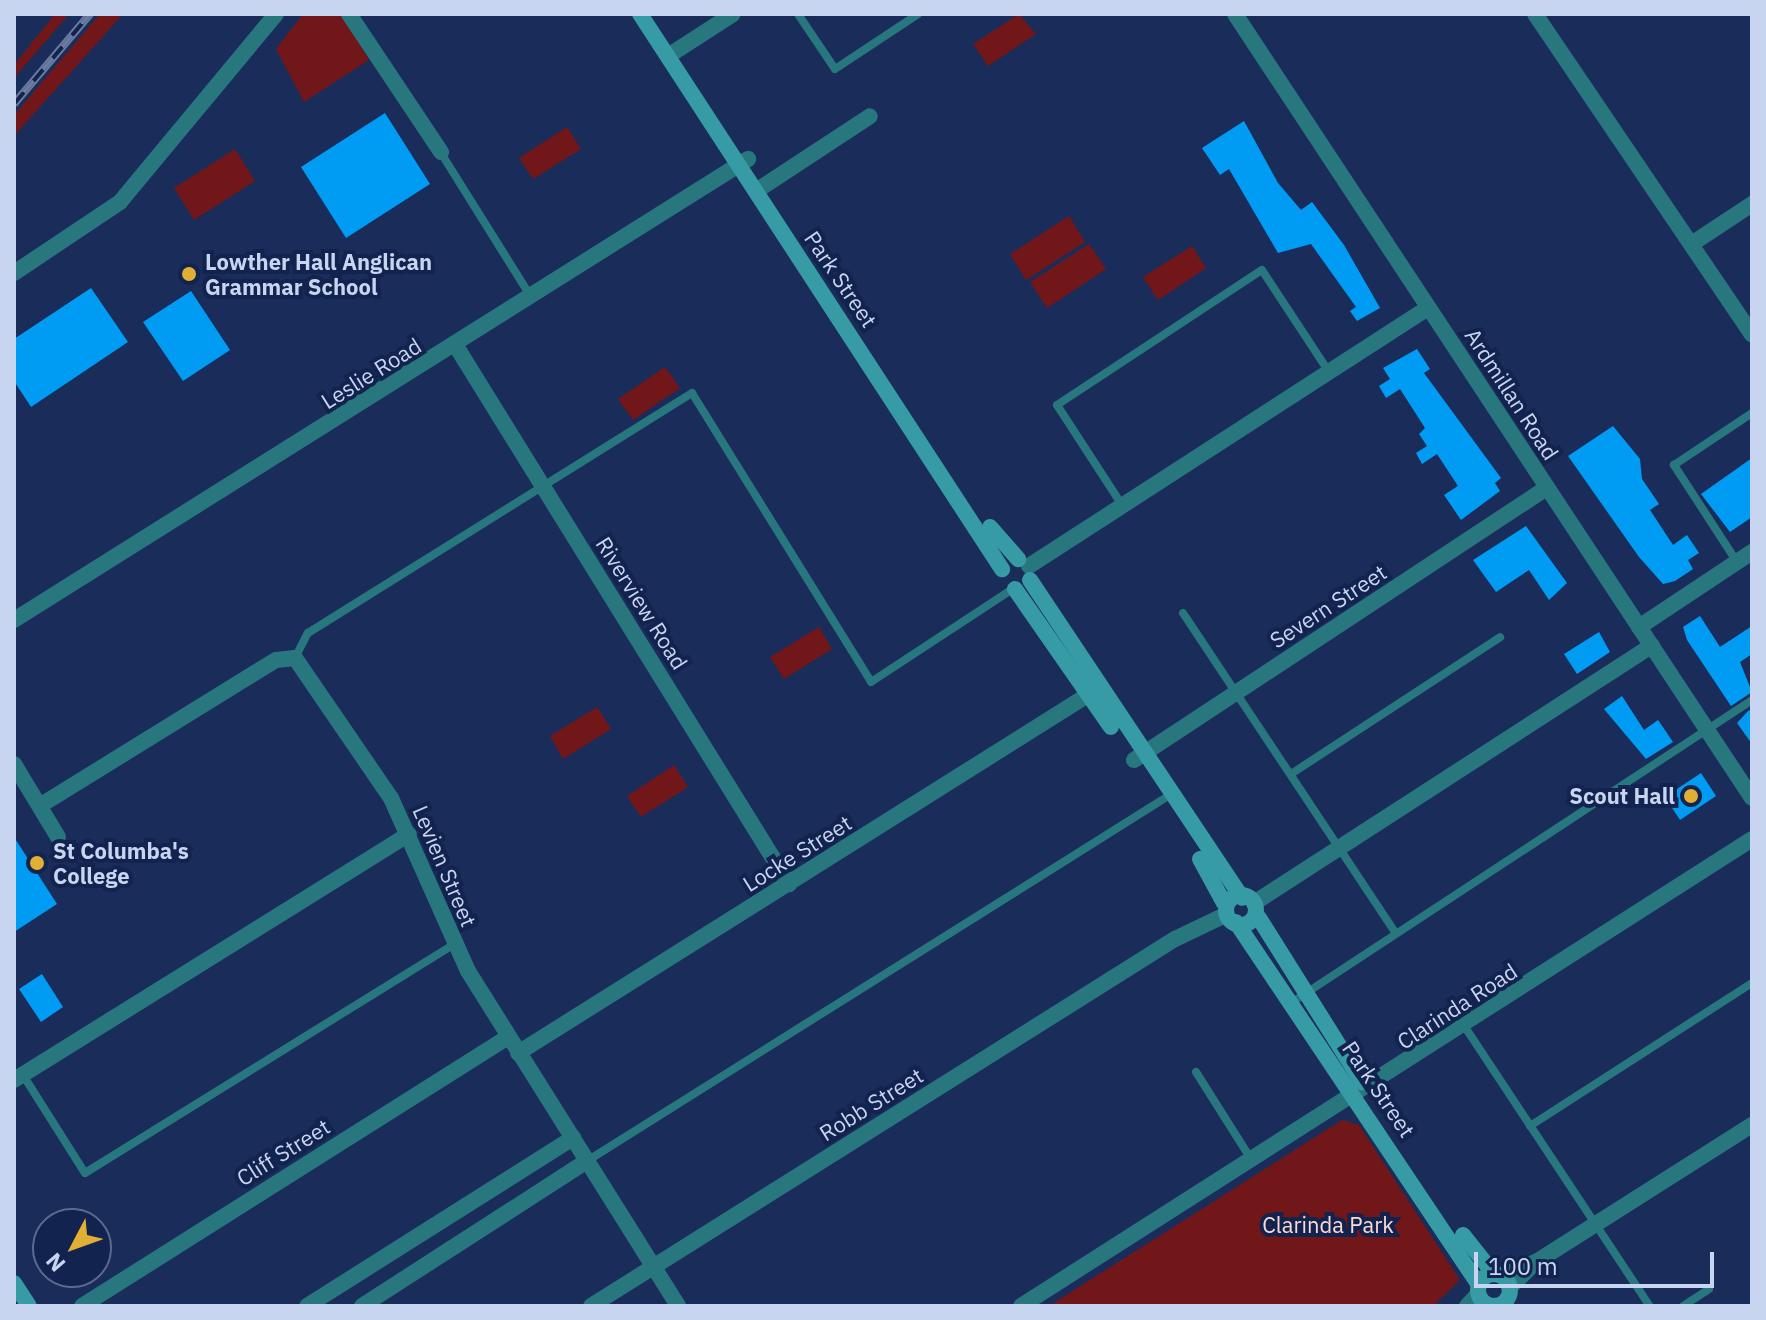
<!DOCTYPE html>
<style>
body{margin:0}
#map{position:relative;width:1766px;height:1320px;overflow:hidden;background:#1a2d5a;font-family:"IBM Plex Sans",sans-serif}
div>[style]{position:absolute}
.green>*{inset:0;background:#711719}
.building>*{inset:0;background:#009cf4}
.lane>*{height:8px;margin:-4px;padding:0 4px;transform-origin:4px;border-radius:4px;background:#28777f}
.street>*{height:16px;margin:-8px;padding:0 8px;transform-origin:8px;border-radius:8px;background:#28777f}
.secondary>*{height:16px;margin:-8px;padding:0 8px;transform-origin:8px;border-radius:8px;background:#379ba6}
.secondary>.ring{margin:-8px;padding:0;box-sizing:content-box;background:none;border:16px solid #379ba6;border-radius:50%}
.rail>*{height:8px;margin-top:-4px;transform-origin:0;background:repeating-linear-gradient(90deg,#11234e 0 15px,#6a7ba0 0 30px);box-sizing:border-box;border-block:2px solid #6a7ba0}
.dots>*{width:22px;height:22px;translate:-50% -50%;box-sizing:border-box;border:4px solid #11234e;border-radius:50%}
span{translate:-50% -50%;white-space:nowrap;text-align:center;line-height:1.15;-webkit-text-stroke:8px #11234e;paint-order:stroke}
.poi-label{font-size:22px;color:#c7d5f1;font-weight:700}
.left{translate:0 -50%;text-align:left}
.right{translate:-100% -50%;text-align:right}
.street-label{font-size:22px;color:#c7d5f1}
.park-label{font-size:22px;color:#fddad6}
.frame{position:absolute;inset:0;border:16px solid #c7d5f1;pointer-events:none}
.north{position:absolute;left:32px;top:1208px;width:80px;height:80px;box-sizing:border-box;background:#11234e;border:2px solid #5a6a8f;border-radius:50%;rotate:229deg;font-size:22px;font-weight:700;line-height:32px;text-align:center;color:#c7d5f1}
.north::after{content:'';display:block;margin:auto;width:28px;height:36px;background:#e1af34;clip-path:polygon(50% 0,100% 100%,50% 72%,0 100%)}
.scale{position:absolute;left:1474px;top:1252px;width:240px;height:36px;box-sizing:border-box;border:4px solid #c7d5f1;border-top:0;padding-left:10px;font-size:24px;line-height:28px;white-space:nowrap;color:#c7d5f1;-webkit-text-stroke:6px #11234e;paint-order:stroke}
</style>
<div id="map">
<div class="green">
<div style="clip-path:polygon(55px 14px,69px 14px,14px 78px,14px 65px)"></div>
<div style="clip-path:polygon(100px 14px,123px 14px,14px 136px,14px 115px)"></div>
<div style="clip-path:polygon(303px 14px,342px 14px,369px 60px,304px 102px,276px 49px)"></div>
<div style="clip-path:polygon(1019px 14px,1036px 34px,988px 66px,973px 44px)"></div>
<div style="clip-path:polygon(567px 127px,581px 149px,533px 179px,519px 158px)"></div>
<div style="clip-path:polygon(235px 149px,255px 181px,194px 220px,174px 188px)"></div>
<div style="clip-path:polygon(1069px 216px,1085px 242px,1026px 280px,1010px 254px)"></div>
<div style="clip-path:polygon(1089px 244px,1106px 269px,1047px 308px,1030px 282px)"></div>
<div style="clip-path:polygon(1192px 246px,1206px 268px,1158px 300px,1143px 277px)"></div>
<div style="clip-path:polygon(665px 367px,680px 388px,633px 420px,618px 399px)"></div>
<div style="clip-path:polygon(819px 627px,832px 649px,784px 679px,770px 657px)"></div>
<div style="clip-path:polygon(597px 707px,611px 729px,563px 759px,550px 736px)"></div>
<div style="clip-path:polygon(674px 765px,688px 787px,641px 817px,627px 796px)"></div>
<div style="clip-path:polygon(1342px 1120px,1359px 1125px,1460px 1280px,1433px 1306px,1049px 1306px)"></div>
</div>
<div class="building">
<div style="clip-path:polygon(385px 113px,430px 184px,346px 238px,301px 167px)"></div>
<div style="clip-path:polygon(1244px 121px,1278px 183px,1301px 210px,1312px 202px,1344px 245px,1380px 308px,1357px 321px,1350px 311px,1356px 307px,1311px 244px,1278px 253px,1229px 169px,1220px 175px,1202px 148px)"></div>
<div style="clip-path:polygon(91px 288px,128px 342px,31px 407px,14px 381px,14px 339px)"></div>
<div style="clip-path:polygon(191px 291px,230px 350px,183px 381px,143px 322px)"></div>
<div style="clip-path:polygon(1417px 349px,1430px 369px,1424px 373px,1501px 478px,1495px 483px,1500px 491px,1461px 520px,1444px 495px,1458px 486px,1437px 454px,1422px 464px,1416px 453px,1427px 446px,1419px 434px,1425px 428px,1400px 389px,1386px 398px,1379px 386px,1390px 379px,1383px 368px)"></div>
<div style="clip-path:polygon(1613px 426px,1640px 459px,1642px 479px,1659px 504px,1650px 510px,1673px 545px,1687px 535px,1699px 553px,1688px 560px,1693px 569px,1675px 581px,1663px 584px,1639px 557px,1568px 456px)"></div>
<div style="clip-path:polygon(1752px 458px,1752px 517px,1730px 532px,1701px 494px)"></div>
<div style="clip-path:polygon(1526px 526px,1567px 583px,1549px 600px,1529px 570px,1496px 592px,1473px 560px)"></div>
<div style="clip-path:polygon(1700px 616px,1720px 647px,1752px 626px,1752px 654px,1740px 662px,1752px 692px,1731px 706px,1687px 640px,1683px 627px)"></div>
<div style="clip-path:polygon(1599px 632px,1610px 652px,1577px 674px,1564px 654px)"></div>
<div style="clip-path:polygon(1622px 696px,1644px 730px,1658px 720px,1673px 742px,1646px 759px,1604px 709px)"></div>
<div style="clip-path:polygon(1749px 710px,1752px 713px,1752px 744px,1737px 723px)"></div>
<div style="clip-path:polygon(1701px 773px,1716px 796px,1680px 820px,1665px 797px)"></div>
<div style="clip-path:polygon(14px 837px,57px 904px,14px 932px)"></div>
<div style="clip-path:polygon(42px 974px,63px 1007px,41px 1022px,19px 989px)"></div>
</div>
<div class="lane">
<div style="left:798px;top:14px;width:66px;rotate:56.1deg"></div>
<div style="left:835px;top:69px;width:100px;rotate:-33.5deg"></div>
<div style="left:441px;top:153px;width:170px;rotate:58deg"></div>
<div style="left:1122px;top:505px;width:119px;rotate:-123deg"></div>
<div style="left:1057px;top:405px;width:245px;rotate:-33.4deg"></div>
<div style="left:1262px;top:270px;width:122px;rotate:56.7deg"></div>
<div style="left:1737px;top:562px;width:116px;rotate:-123deg"></div>
<div style="left:1674px;top:465px;width:94px;rotate:-33.7deg"></div>
<div style="left:1183px;top:613px;width:384px;rotate:56.4deg"></div>
<div style="left:295px;top:658px;width:28px;rotate:-63deg"></div>
<div style="left:308px;top:633px;width:453px;rotate:-32deg"></div>
<div style="left:692px;top:393px;width:340px;rotate:58.2deg"></div>
<div style="left:871px;top:682px;width:171px;rotate:-33.3deg"></div>
<div style="left:1291px;top:774px;width:250px;rotate:-33.2deg"></div>
<div style="left:1294px;top:1001px;width:548px;rotate:-33.31deg"></div>
<div style="left:1465px;top:1027px;width:335px;rotate:56.5deg"></div>
<div style="left:1196px;top:1072px;width:103px;rotate:57.7deg"></div>
<div style="left:23px;top:1075px;width:116px;rotate:57.7deg"></div>
<div style="left:85px;top:1173px;width:434px;rotate:-31.8deg"></div>
<div style="left:1530px;top:1126px;width:264px;rotate:-32.8deg"></div>
<div style="left:587px;top:1161px;width:688px;rotate:-32.12deg"></div>
<div style="left:1683px;top:1306px;width:31px;rotate:-33deg"></div>
</div>
<div class="street">
<div style="left:349px;top:14px;width:166px;rotate:56.3deg"></div>
<div style="left:1235px;top:14px;width:939px;rotate:56.6deg"></div>
<div style="left:1535px;top:14px;width:387px;rotate:55.9deg"></div>
<div style="left:668px;top:56px;width:77px;rotate:-32.9deg"></div>
<div style="left:756px;top:191px;width:136px;rotate:-33.3deg"></div>
<div style="left:1693px;top:243px;width:71px;rotate:-33.5deg"></div>
<div style="left:14px;top:273px;width:128px;rotate:-33.8deg"></div>
<div style="left:120px;top:202px;width:244px;rotate:-50.3deg"></div>
<div style="left:456px;top:346px;width:633px;rotate:58.24deg"></div>
<div style="left:1029px;top:566px;width:475px;rotate:-32.9deg"></div>
<div style="left:14px;top:620px;width:867px;rotate:-32.13deg"></div>
<div style="left:1639px;top:627px;width:136px;rotate:-33.6deg"></div>
<div style="left:1134px;top:760px;width:495px;rotate:-33.4deg"></div>
<div style="left:14px;top:764px;width:85px;rotate:58.9deg"></div>
<div style="left:41px;top:805px;width:276px;rotate:-31.7deg"></div>
<div style="left:276px;top:660px;width:19px;rotate:-6deg"></div>
<div style="left:295px;top:658px;width:170px;rotate:55.6deg"></div>
<div style="left:391px;top:798px;width:189px;rotate:66deg"></div>
<div style="left:468px;top:971px;width:395px;rotate:57.9deg"></div>
<div style="left:1254px;top:903px;width:474px;rotate:-32.9deg"></div>
<div style="left:518px;top:1053px;width:686px;rotate:-32.14deg"></div>
<div style="left:14px;top:1080px;width:465px;rotate:-31.9deg"></div>
<div style="left:1501px;top:1276px;width:38px;rotate:-22deg"></div>
<div style="left:1536px;top:1262px;width:256px;rotate:-32.4deg"></div>
<div style="left:1509px;top:1288px;width:28px;rotate:-44deg"></div>
<div style="left:82px;top:1306px;width:504px;rotate:-32.27deg"></div>
<div style="left:307px;top:1306px;width:315px;rotate:-32.3deg"></div>
<div style="left:362px;top:1306px;width:268px;rotate:-32.8deg"></div>
<div style="left:591px;top:1306px;width:690px;rotate:-32.15deg"></div>
<div style="left:1175px;top:939px;width:55px;rotate:-25.6deg"></div>
<div style="left:1021px;top:1306px;width:867px;rotate:-32.57deg"></div>
<div style="left:1467px;top:1306px;width:16px;rotate:-47deg"></div>
<div style="left:1483px;top:1306px;width:4px;rotate:-34deg"></div>
</div>
<div class="secondary">
<div style="left:640px;top:14px;width:663px;rotate:56.89deg"></div>
<div style="left:990px;top:527px;width:43px;rotate:48.8deg"></div>
<div style="left:1030px;top:580px;width:382px;rotate:56.3deg"></div>
<div style="left:1015px;top:589px;width:168px;rotate:55.2deg"></div>
<div style="left:1200px;top:859px;width:50px;rotate:61.4deg"></div>
<div class="ring" style="left:1226px;top:895px;width:14px;height:14px"></div>
<div style="left:1259px;top:918px;width:194px;rotate:57.9deg"></div>
<div style="left:1236px;top:922px;width:437px;rotate:56.2deg"></div>
<div style="left:1463px;top:1235px;width:50px;rotate:51.5deg"></div>
<div class="ring" style="left:1478px;top:1274px;width:16px;height:16px"></div>
<div style="left:14px;top:1283px;width:27px;rotate:57deg"></div>
</div>
<div class="rail">
<div style="left:14px;top:104px;width:118px;rotate:-49.8deg"></div>
</div>
<div class="dots">
<div style="left:189px;top:274px;background:#e1af34"></div>
<div style="left:1691px;top:796px;background:#e1af34"></div>
<div style="left:37px;top:863px;background:#e1af34"></div>
</div>
<div class="poi-label">
<span class="left" style="left:205px;top:274px">Lowther Hall Anglican<br>Grammar School</span>
<span class="right" style="left:1675px;top:796px">Scout Hall</span>
<span class="left" style="left:53px;top:863px">St Columba's<br>College</span>
</div>
<div class="street-label">
<span style="left:841px;top:279px;rotate:56deg">Park Street</span>
<span style="left:371px;top:373px;rotate:-32deg">Leslie Road</span>
<span style="left:1512px;top:394px;rotate:57deg">Ardmillan Road</span>
<span style="left:642px;top:603px;rotate:58deg">Riverview Road</span>
<span style="left:1328px;top:606px;rotate:-33deg">Severn Street</span>
<span style="left:797px;top:853px;rotate:-32deg">Locke Street</span>
<span style="left:445px;top:866px;rotate:67deg">Levien Street</span>
<span style="left:1457px;top:1006px;rotate:-33deg">Clarinda Road</span>
<span style="left:1379px;top:1089px;rotate:56deg">Park Street</span>
<span style="left:871px;top:1104px;rotate:-32deg">Robb Street</span>
<span style="left:283px;top:1152px;rotate:-32deg">Cliff Street</span>
</div>
<div class="park-label">
<span style="left:1328px;top:1225px">Clarinda Park</span>
</div>
<div class="frame"></div>
<div class="north">N</div>
<div class="scale">100 m</div>
</div>
